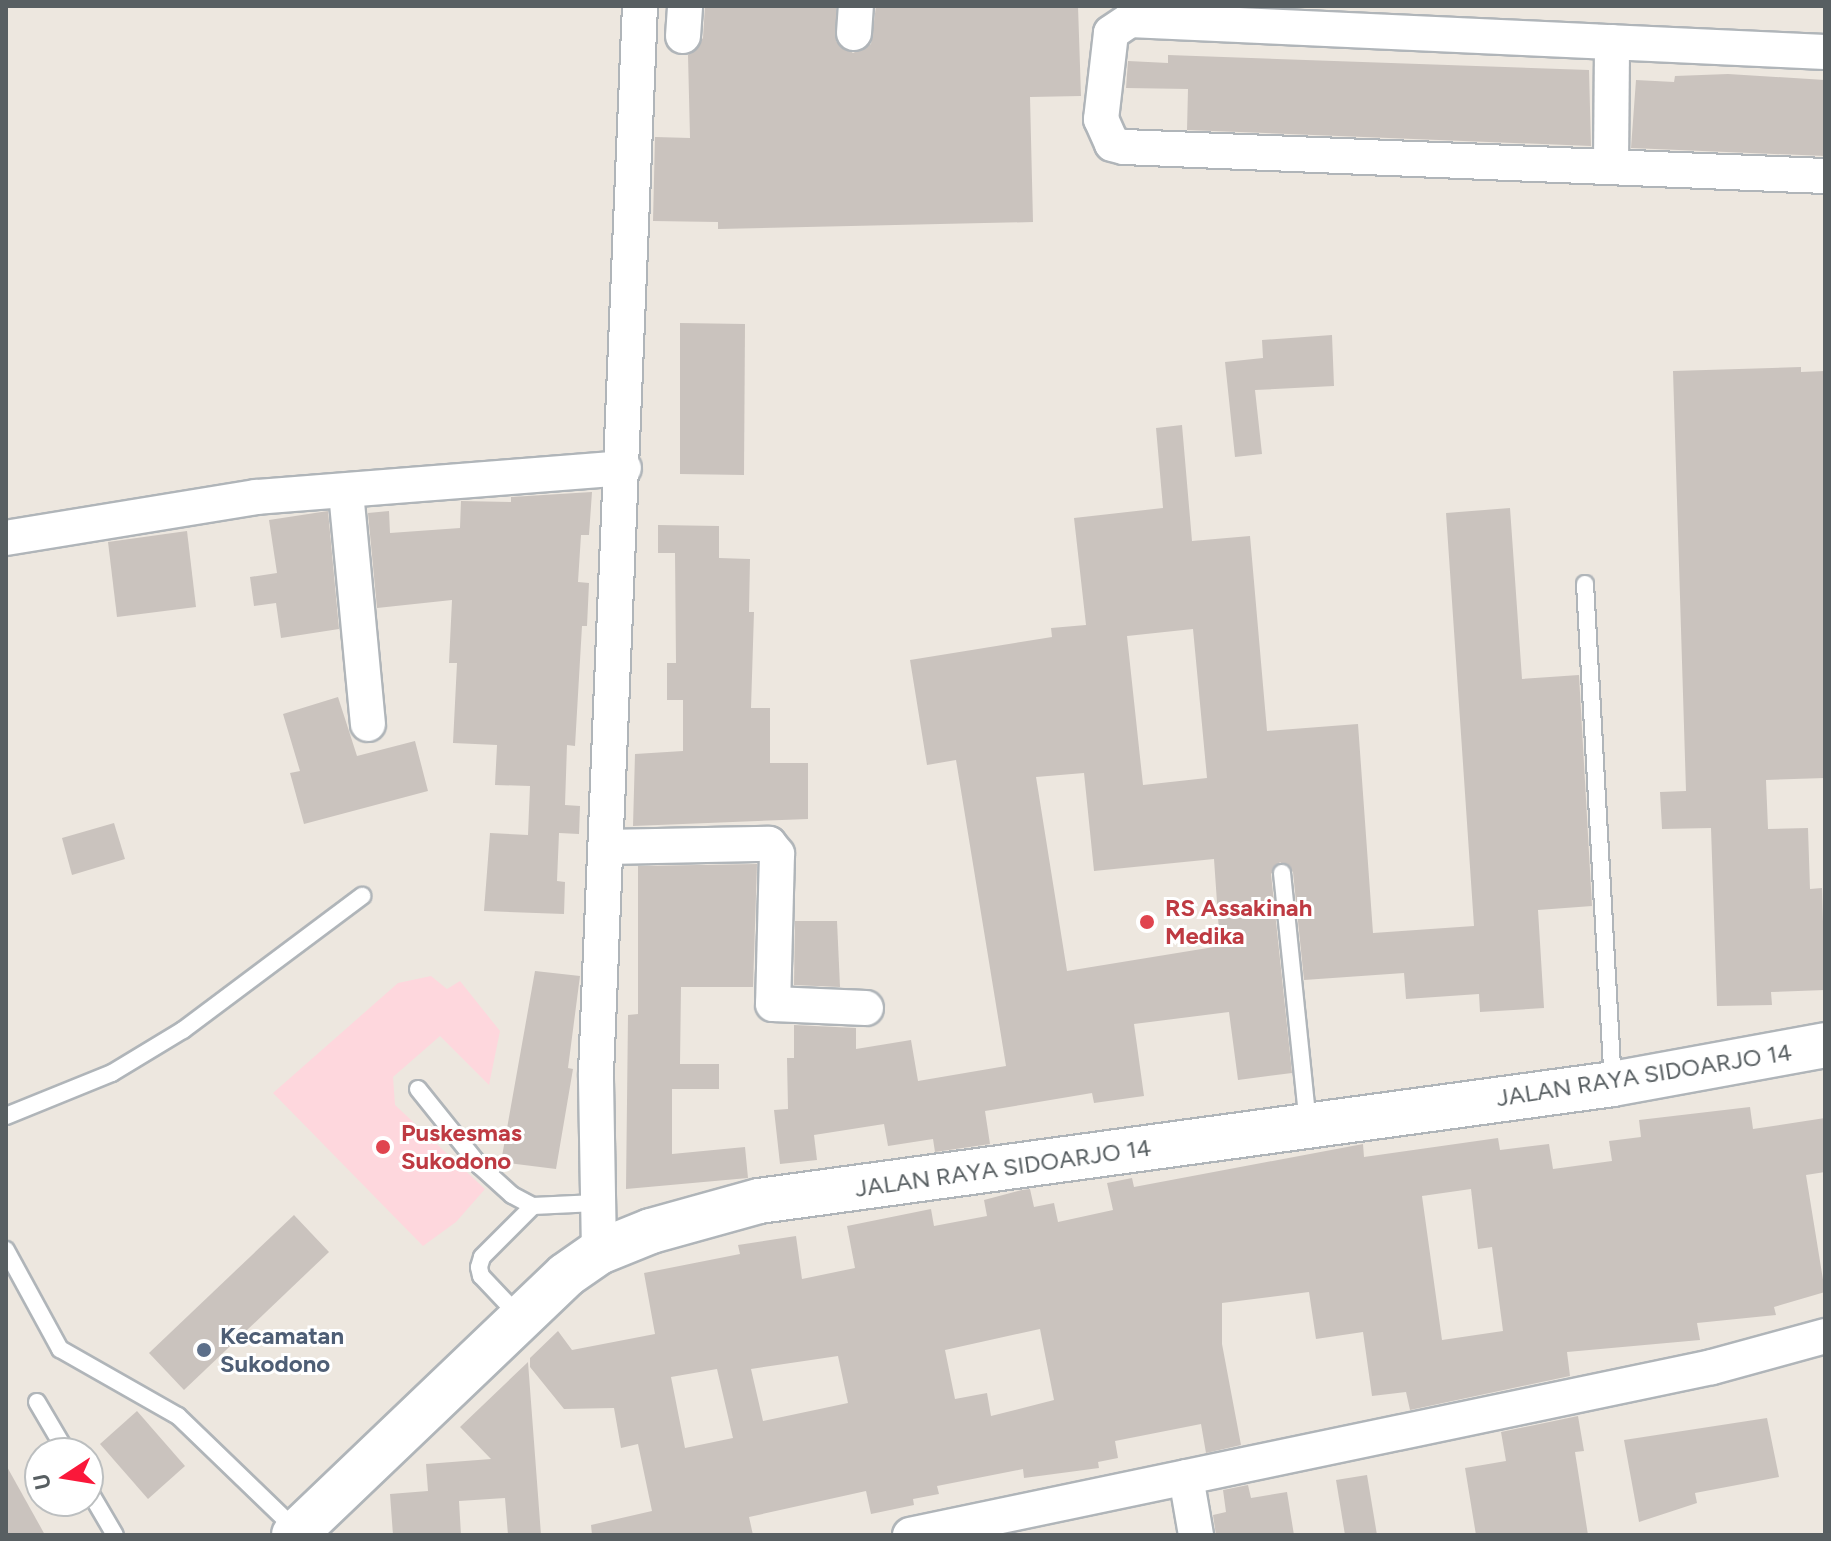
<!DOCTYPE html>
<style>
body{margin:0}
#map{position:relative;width:1831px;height:1541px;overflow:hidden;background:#ede7df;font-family:Figtree,sans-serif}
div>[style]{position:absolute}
.medical>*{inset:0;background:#fed7dd}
.building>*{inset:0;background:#cac3be}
.roads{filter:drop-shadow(2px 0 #b0b5b9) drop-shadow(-2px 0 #b0b5b9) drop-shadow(0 2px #b0b5b9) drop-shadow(0 -2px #b0b5b9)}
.service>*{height:16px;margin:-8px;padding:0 8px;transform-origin:8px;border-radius:8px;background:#fff}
.minor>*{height:34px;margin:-17px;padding:0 17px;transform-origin:17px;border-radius:17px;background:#fff}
.secondary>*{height:44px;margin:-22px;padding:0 22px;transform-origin:22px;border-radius:22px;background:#fff}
.dots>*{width:22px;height:22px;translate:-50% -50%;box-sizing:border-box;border:4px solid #fff;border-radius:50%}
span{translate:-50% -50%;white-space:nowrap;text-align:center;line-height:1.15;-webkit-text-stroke:6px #fff;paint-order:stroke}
.health-label{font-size:24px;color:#be3a42;font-weight:700}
.left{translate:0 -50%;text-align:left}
.street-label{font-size:24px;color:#585f62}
.service-label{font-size:24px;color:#4e5e75;font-weight:700}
.frame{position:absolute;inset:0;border:8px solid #585f62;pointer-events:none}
.north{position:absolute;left:24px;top:1437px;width:80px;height:80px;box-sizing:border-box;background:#fff;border:2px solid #bcbfc0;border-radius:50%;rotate:258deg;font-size:22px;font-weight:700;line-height:32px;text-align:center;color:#585f62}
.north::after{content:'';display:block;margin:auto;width:28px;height:36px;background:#fa183a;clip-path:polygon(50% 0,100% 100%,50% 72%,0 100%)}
</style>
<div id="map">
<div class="medical">
<div style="clip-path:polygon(431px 976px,447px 989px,460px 981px,500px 1031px,489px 1085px,440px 1036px,393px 1077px,395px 1105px,485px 1189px,456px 1222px,423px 1246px,273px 1093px,398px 983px)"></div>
</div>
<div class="building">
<div style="clip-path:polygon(705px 6px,836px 6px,836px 41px,853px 53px,871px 44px,876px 6px,1078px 6px,1081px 96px,1030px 97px,1033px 222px,718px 229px,718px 222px,653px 221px,655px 137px,690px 138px,688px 55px,703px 38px)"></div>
<div style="clip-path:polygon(1168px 55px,1589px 70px,1591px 146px,1187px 130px,1188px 89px,1126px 88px,1128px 61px,1168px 63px)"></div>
<div style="clip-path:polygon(1728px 74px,1825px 80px,1825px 156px,1631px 148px,1636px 80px,1674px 82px,1675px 76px)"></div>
<div style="clip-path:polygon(680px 323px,745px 324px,744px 475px,680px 474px)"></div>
<div style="clip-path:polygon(1332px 335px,1334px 386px,1255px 390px,1262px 454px,1235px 457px,1225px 362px,1263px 358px,1262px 340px)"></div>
<div style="clip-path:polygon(1801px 367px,1801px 372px,1825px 371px,1825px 778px,1766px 780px,1768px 829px,1808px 828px,1810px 889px,1822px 888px,1825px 990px,1771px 992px,1772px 1005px,1717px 1006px,1711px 828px,1662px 829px,1660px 792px,1686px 791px,1673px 371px)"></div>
<div style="clip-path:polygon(evenodd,1182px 425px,1192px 541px,1250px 536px,1267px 731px,1358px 724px,1373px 933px,1474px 926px,1446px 513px,1510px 508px,1522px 679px,1579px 675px,1592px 906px,1538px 910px,1544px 1008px,1480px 1012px,1479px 994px,1406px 999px,1404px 973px,1304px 980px,1293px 872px,1280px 862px,1271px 874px,1292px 1073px,1238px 1080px,1229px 1012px,1134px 1024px,1144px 1096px,1094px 1103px,1092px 1093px,985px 1111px,990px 1144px,935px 1152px,933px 1139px,888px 1146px,884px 1124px,814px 1135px,817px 1160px,780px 1164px,774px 1110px,788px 1109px,787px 1058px,794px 1058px,794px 1025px,856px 1028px,856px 1049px,911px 1040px,918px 1081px,1006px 1066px,956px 760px,927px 765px,910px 660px,1052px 637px,1051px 628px,1086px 625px,1074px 518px,1163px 508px,1156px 428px,1182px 425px,1193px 629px,1207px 778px,1143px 785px,1127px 636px,1193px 629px,1182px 425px,1084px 773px,1094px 871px,1214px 859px,1220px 946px,1067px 971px,1036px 777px,1084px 773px)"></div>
<div style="clip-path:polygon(592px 492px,589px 535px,581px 535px,578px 582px,589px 583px,587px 626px,582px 626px,575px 746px,567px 745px,565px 805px,580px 806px,579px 834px,559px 833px,557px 881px,565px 882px,564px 914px,484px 911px,490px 833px,528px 835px,530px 786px,495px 785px,497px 745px,453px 743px,457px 663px,449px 663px,452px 600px,377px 608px,368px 513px,389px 511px,390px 533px,460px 528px,461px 501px,511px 502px,511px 497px)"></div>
<div style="clip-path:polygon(328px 511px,339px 629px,281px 638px,276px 603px,254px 606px,250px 577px,277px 573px,269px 520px)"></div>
<div style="clip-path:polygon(658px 525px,719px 526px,719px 558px,750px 559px,749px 612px,754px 612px,751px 708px,770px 708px,770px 763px,808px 763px,808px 819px,633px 826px,635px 754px,683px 751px,683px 700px,667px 700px,667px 663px,676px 663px,675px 553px,658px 553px)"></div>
<div style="clip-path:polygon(187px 531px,196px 607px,117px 617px,108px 542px)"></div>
<div style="clip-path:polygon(338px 697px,357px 756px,415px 741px,428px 791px,304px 824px,290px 773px,300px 771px,283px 714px)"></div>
<div style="clip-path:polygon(114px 823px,125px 859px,72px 875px,62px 838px)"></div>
<div style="clip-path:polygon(757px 864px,753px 987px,681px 987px,680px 1064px,719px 1064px,719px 1089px,672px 1089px,672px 1154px,745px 1147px,748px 1178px,626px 1189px,628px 1015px,638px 1014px,638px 866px)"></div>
<div style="clip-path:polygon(795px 921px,837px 921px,840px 987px,794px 985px)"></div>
<div style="clip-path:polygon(535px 971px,580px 976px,568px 1068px,573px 1069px,556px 1169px,501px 1162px)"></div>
<div style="clip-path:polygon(evenodd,1750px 1107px,1753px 1129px,1825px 1118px,1825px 1172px,1806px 1175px,1825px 1292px,1774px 1307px,1776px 1315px,1697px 1323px,1700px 1340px,1567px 1352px,1570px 1376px,1410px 1410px,1406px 1392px,1372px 1396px,1363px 1332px,1316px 1339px,1309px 1292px,1222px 1303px,1222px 1344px,1241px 1445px,1206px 1453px,1201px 1424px,1115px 1441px,1118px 1458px,1098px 1462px,1099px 1468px,1024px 1478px,1023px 1469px,937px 1486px,939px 1494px,913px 1499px,914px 1505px,871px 1514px,866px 1491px,749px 1517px,753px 1535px,592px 1535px,591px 1525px,652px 1511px,638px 1444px,621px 1448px,614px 1408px,564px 1409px,530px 1367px,530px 1358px,558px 1331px,572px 1350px,655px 1334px,644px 1273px,740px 1254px,738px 1245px,796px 1236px,802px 1279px,855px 1268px,847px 1226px,931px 1209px,934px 1226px,987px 1216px,984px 1200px,1022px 1190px,1030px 1189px,1034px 1207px,1054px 1203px,1058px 1222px,1113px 1210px,1107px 1183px,1132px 1178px,1134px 1187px,1363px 1144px,1364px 1157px,1498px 1138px,1500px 1150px,1549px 1144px,1553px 1169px,1612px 1161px,1609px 1141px,1641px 1137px,1639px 1120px,1750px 1107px,1471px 1189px,1478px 1249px,1492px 1247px,1503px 1331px,1442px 1340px,1422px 1196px,1471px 1189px,1750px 1107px,1040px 1329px,1054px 1400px,991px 1416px,987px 1393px,955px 1399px,945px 1350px,1040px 1329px,1750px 1107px,838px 1356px,848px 1403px,763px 1421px,751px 1369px,838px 1356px,1750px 1107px,717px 1369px,733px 1438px,685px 1448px,671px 1377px,717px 1369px)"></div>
<div style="clip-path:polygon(294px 1215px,329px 1252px,184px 1390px,149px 1353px)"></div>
<div style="clip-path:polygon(528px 1362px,541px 1535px,508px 1535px,505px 1498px,459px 1501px,461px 1535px,393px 1535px,390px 1494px,428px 1491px,426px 1464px,491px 1459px,460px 1427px)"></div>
<div style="clip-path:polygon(137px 1411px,185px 1466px,148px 1499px,100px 1444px)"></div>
<div style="clip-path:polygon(1578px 1416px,1584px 1451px,1575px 1452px,1588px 1535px,1476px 1535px,1465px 1468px,1506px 1461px,1501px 1432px)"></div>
<div style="clip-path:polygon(1767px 1418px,1779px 1477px,1695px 1493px,1697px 1503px,1639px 1522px,1624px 1440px)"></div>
<div style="clip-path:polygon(6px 1465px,45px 1535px,6px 1535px)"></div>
<div style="clip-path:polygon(1367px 1475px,1377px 1535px,1345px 1535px,1336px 1480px)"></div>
<div style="clip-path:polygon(1248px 1485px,1251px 1498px,1287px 1492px,1294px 1535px,1216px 1535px,1213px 1515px,1226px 1512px,1223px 1490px)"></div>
</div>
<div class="roads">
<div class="service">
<div style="left:1585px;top:584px;width:499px;rotate:86.8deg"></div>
<div style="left:1282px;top:873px;width:251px;rotate:84.1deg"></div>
<div style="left:418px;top:1089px;width:99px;rotate:51.2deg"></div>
<div style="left:480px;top:1166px;width:43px;rotate:42.2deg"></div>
<div style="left:512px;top:1195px;width:24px;rotate:28deg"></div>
<div style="left:533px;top:1206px;width:63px;rotate:-2.7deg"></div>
<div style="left:6px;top:1116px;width:114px;rotate:-22.1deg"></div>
<div style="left:112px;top:1073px;width:83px;rotate:-31.2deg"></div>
<div style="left:183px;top:1030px;width:224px;rotate:-36.8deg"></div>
<div style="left:6px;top:1250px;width:113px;rotate:61.4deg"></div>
<div style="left:60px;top:1349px;width:136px;rotate:29.6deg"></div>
<div style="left:178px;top:1416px;width:165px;rotate:44deg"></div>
<div style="left:519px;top:1316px;width:55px;rotate:-133.5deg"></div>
<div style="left:481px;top:1276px;width:9px;rotate:-103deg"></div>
<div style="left:479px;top:1267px;width:10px;rotate:-73deg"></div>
<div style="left:482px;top:1257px;width:72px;rotate:-45deg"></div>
<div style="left:37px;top:1402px;width:59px;rotate:59.5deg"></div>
<div style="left:88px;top:1489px;width:53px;rotate:59.6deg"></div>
</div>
<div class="minor">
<div style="left:854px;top:33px;width:27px;rotate:-86deg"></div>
<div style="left:683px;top:36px;width:30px;rotate:-86deg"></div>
<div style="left:1825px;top:52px;width:696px;rotate:-177.36deg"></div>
<div style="left:1130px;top:20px;width:23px;rotate:146deg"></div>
<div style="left:1111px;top:33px;width:87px;rotate:96.6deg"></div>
<div style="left:1101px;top:119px;width:27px;rotate:66deg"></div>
<div style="left:1112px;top:144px;width:12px;rotate:14deg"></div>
<div style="left:1124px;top:147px;width:702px;rotate:2.37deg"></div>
<div style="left:1611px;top:164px;width:122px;rotate:-89.5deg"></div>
<div style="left:346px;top:492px;width:233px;rotate:84.6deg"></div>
<div style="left:6px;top:538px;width:253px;rotate:-9.3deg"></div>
<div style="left:256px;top:497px;width:369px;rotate:-4.5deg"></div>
<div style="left:606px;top:847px;width:163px;rotate:-1.1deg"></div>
<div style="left:769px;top:844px;width:13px;rotate:51deg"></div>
<div style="left:777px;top:854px;width:150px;rotate:91.5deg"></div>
<div style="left:773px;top:1004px;width:93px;rotate:2.5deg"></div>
<div style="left:599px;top:1252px;width:179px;rotate:-91deg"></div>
<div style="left:596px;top:1073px;width:1068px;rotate:-87.64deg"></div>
<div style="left:1186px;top:1477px;width:59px;rotate:80.2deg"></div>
<div style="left:910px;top:1535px;width:819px;rotate:-11.83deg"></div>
<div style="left:1712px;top:1367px;width:117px;rotate:-15.3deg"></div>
</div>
<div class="secondary">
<div style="left:294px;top:1535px;width:376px;rotate:-43.7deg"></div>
<div style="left:566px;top:1275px;width:40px;rotate:-34.9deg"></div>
<div style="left:599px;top:1252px;width:56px;rotate:-22deg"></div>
<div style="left:651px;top:1231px;width:112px;rotate:-15.5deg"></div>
<div style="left:759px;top:1201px;width:862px;rotate:-7.8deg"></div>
<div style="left:1613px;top:1084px;width:216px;rotate:-10.4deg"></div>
</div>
</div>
<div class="dots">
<div style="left:1147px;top:922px;background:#e0444e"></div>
<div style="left:383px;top:1147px;background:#e0444e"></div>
<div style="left:204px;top:1350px;background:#5c6f8a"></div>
</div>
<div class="health-label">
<span class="left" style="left:1165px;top:922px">RS Assakinah<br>Medika</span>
<span class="left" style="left:401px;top:1147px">Puskesmas<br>Sukodono</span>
</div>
<div class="street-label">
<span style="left:1644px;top:1075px;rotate:-9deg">JALAN RAYA SIDOARJO 14</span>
<span style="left:1003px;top:1168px;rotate:-8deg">JALAN RAYA SIDOARJO 14</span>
</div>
<div class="service-label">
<span class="left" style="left:220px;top:1350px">Kecamatan<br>Sukodono</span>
</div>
<div class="frame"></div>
<div class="north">U</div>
</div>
